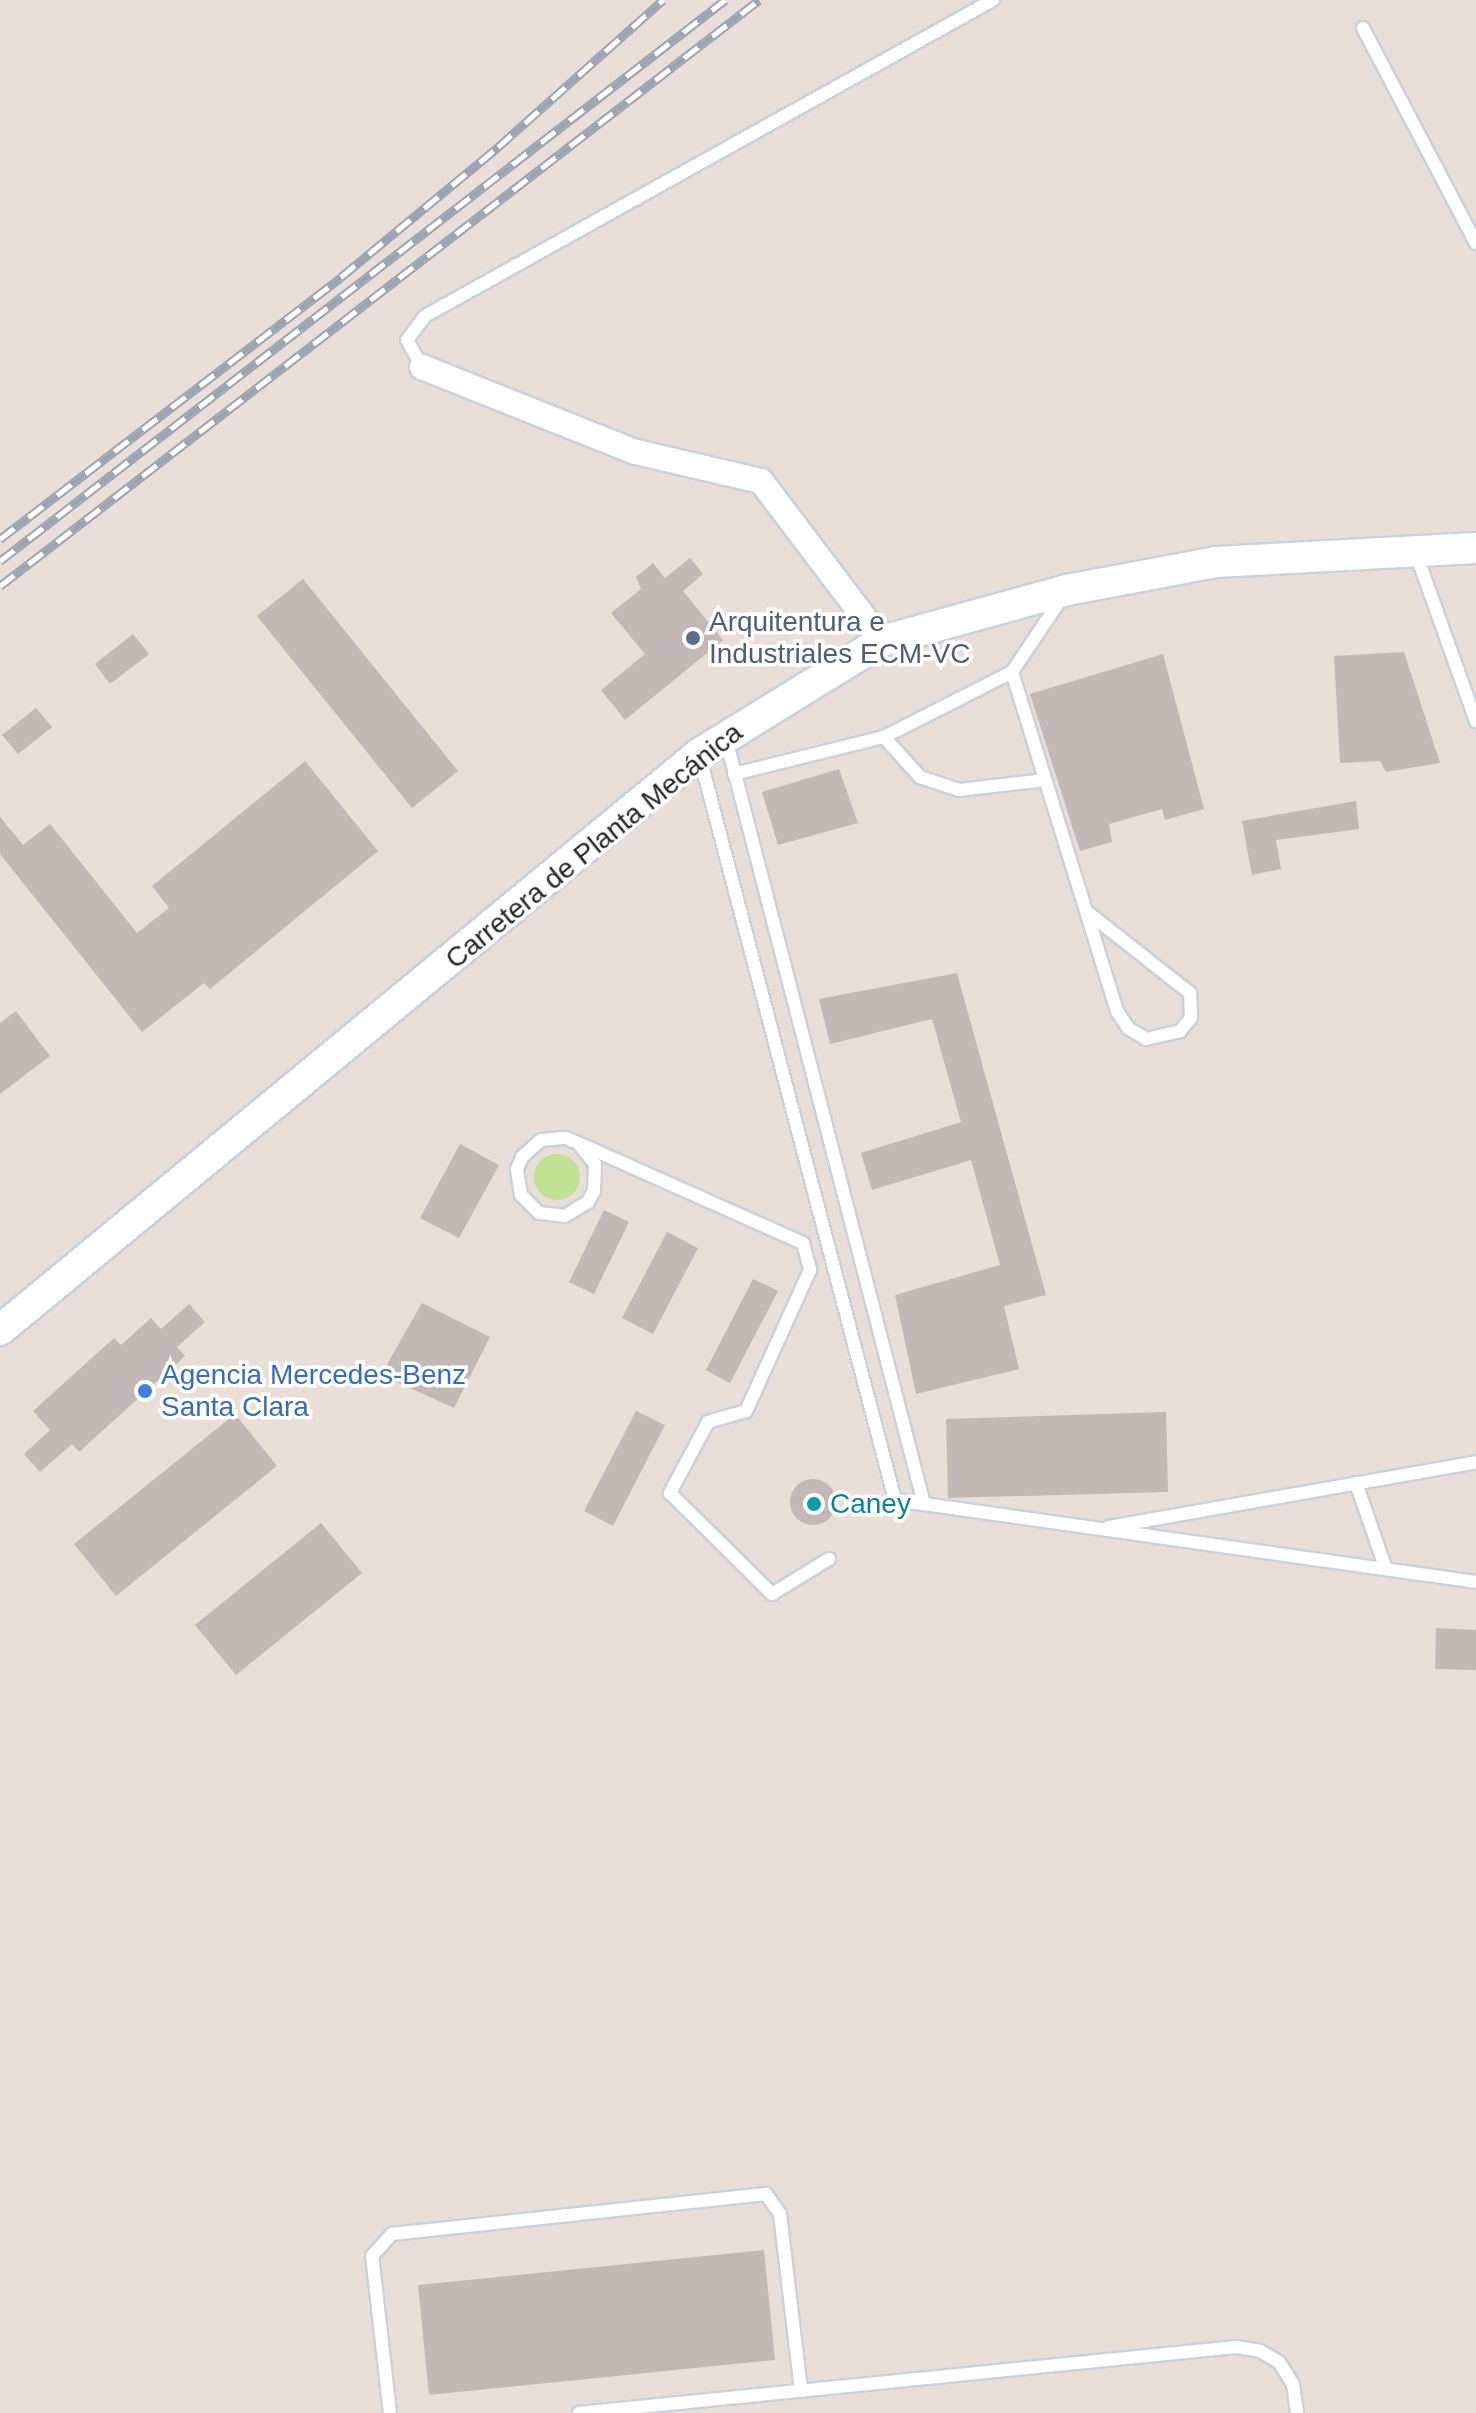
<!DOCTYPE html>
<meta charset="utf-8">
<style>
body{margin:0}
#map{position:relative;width:1476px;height:2413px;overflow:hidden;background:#eaded8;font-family:Helvetica,sans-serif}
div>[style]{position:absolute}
.green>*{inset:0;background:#c1e194}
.round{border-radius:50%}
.building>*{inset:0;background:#c2b8b5}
.roads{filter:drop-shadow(2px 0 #cad2dc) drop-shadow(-2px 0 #cad2dc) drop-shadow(0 2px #cad2dc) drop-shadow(0 -2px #cad2dc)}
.service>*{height:12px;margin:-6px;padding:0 6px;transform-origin:6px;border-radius:6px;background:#fff}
.minor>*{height:24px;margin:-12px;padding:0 12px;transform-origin:12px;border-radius:12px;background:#fff}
.tertiary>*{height:30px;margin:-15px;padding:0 15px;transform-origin:15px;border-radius:15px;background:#fff}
.rail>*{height:9px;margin-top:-4.5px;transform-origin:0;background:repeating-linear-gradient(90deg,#fff 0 18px,#9ba4b2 0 36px);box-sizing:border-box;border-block:2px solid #9ba4b2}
.dots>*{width:22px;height:22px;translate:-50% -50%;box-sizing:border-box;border:4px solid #fff;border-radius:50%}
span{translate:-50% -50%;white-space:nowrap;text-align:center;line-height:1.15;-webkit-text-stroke:7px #fff;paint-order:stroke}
.service-label{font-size:28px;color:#4e5e75}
.left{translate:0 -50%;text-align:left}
.street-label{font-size:28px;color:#272727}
.shop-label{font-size:28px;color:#366cbe}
.culture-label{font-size:28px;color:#0d838f}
</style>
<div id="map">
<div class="green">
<div class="round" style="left:534px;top:1154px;width:46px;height:46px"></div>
</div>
<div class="building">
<div style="clip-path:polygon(690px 558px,703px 574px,683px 591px,723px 640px,625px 720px,601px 690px,645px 654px,611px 613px,641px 589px,636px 577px,653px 563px,665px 578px)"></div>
<div style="clip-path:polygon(303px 579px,458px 771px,412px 808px,257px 616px)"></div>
<div style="clip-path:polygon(133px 634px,149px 654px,110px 684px,95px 664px)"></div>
<div style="clip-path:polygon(1404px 652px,1440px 763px,1386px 772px,1380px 761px,1340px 763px,1334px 656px)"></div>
<div style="clip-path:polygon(1163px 654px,1204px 809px,1165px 820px,1162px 809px,1109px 824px,1112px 842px,1080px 851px,1030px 694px)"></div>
<div style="clip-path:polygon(36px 708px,52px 727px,18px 754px,2px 735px)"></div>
<div style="clip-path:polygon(305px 761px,378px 851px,210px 989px,204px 983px,142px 1032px,0 854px,0 817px,23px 845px,50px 824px,137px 933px,169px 908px,152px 886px)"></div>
<div style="clip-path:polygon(839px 769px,858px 823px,778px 845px,762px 792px)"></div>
<div style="clip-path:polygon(1356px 801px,1359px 829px,1276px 840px,1281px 869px,1252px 875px,1242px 821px)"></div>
<div style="clip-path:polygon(957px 973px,1046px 1295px,1004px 1306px,1019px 1369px,916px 1394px,895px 1295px,1000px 1265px,971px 1160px,872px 1190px,861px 1153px,961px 1122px,932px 1019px,830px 1044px,819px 999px)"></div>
<div style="clip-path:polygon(16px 1011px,50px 1056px,0 1094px,0 1023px)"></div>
<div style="clip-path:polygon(460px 1144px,499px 1165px,459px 1238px,420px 1218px)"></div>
<div style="clip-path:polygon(604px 1210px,629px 1222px,594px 1294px,569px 1282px)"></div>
<div style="clip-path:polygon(667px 1232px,698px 1248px,653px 1334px,622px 1318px)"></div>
<div style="clip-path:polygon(753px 1279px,778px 1291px,730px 1383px,706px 1370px)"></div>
<div style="clip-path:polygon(422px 1303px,490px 1337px,454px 1408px,381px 1375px)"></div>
<div style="clip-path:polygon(189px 1304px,205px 1322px,177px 1347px,185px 1356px,79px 1452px,72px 1444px,40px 1472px,24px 1454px,50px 1430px,33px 1411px,114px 1338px,121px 1345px,151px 1318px,161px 1329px)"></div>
<div style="clip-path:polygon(636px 1411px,665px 1425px,613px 1526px,584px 1511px)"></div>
<div style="clip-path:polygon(1166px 1412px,1168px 1492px,948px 1498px,946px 1419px)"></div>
<div style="clip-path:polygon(235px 1414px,277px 1466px,116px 1596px,74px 1544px)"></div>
<div class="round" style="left:790px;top:1479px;width:46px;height:46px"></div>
<div style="clip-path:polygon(321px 1523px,362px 1573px,236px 1675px,195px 1625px)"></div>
<div style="clip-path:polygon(1436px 1628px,1476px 1630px,1476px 1670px,1435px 1669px)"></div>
<div style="clip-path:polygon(764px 2250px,775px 2360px,429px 2395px,418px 2285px)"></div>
</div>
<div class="roads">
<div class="service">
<div style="left:1363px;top:28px;width:243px;rotate:62.3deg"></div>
<div style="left:422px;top:367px;width:31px;rotate:-119deg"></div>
<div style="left:407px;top:340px;width:30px;rotate:-53deg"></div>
<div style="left:425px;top:316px;width:650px;rotate:-29.09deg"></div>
<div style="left:1415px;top:551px;width:181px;rotate:70.3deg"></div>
<div style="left:1012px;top:672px;width:355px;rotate:72.8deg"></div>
<div style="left:1117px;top:1011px;width:20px;rotate:57deg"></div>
<div style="left:1128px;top:1028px;width:21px;rotate:31deg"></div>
<div style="left:1146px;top:1039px;width:35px;rotate:-13deg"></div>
<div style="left:1180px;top:1031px;width:17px;rotate:-50deg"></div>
<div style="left:1191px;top:1018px;width:25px;rotate:-92deg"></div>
<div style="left:1190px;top:993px;width:131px;rotate:-141.8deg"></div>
<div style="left:884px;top:737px;width:54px;rotate:48deg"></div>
<div style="left:920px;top:777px;width:41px;rotate:18.4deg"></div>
<div style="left:959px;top:790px;width:87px;rotate:-6.6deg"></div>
<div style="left:699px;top:754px;width:771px;rotate:75.28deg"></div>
<div style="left:895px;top:1500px;width:29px;rotate:8deg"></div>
<div style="left:924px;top:1504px;width:790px;rotate:-104.51deg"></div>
<div style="left:734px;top:774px;width:154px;rotate:-13.9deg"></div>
<div style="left:884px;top:737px;width:144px;rotate:-26.9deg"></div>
<div style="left:1012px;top:672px;width:92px;rotate:-56.1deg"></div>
<div style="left:578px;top:1143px;width:27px;rotate:51deg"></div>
<div style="left:595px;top:1164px;width:27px;rotate:92deg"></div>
<div style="left:594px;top:1191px;width:13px;rotate:119deg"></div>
<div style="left:588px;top:1202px;width:27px;rotate:149deg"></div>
<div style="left:565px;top:1216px;width:26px;rotate:-173deg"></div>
<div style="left:539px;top:1213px;width:25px;rotate:-135deg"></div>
<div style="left:521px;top:1195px;width:26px;rotate:-99deg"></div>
<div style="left:517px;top:1169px;width:13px;rotate:-67deg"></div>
<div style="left:522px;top:1157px;width:25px;rotate:-42deg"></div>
<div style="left:541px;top:1140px;width:25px;rotate:-5deg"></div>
<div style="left:566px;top:1138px;width:13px;rotate:23deg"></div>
<div style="left:578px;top:1143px;width:246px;rotate:24deg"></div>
<div style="left:803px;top:1243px;width:28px;rotate:75deg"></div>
<div style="left:810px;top:1270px;width:155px;rotate:114.4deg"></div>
<div style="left:746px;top:1411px;width:40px;rotate:164deg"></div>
<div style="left:708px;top:1422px;width:81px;rotate:118.2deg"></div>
<div style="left:670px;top:1493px;width:144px;rotate:44.7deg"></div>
<div style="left:772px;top:1594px;width:67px;rotate:-31.6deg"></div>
<div style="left:1356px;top:1483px;width:91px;rotate:70.8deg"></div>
<div style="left:924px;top:1504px;width:557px;rotate:8.04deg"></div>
<div style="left:1109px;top:1527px;width:373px;rotate:-10deg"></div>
<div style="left:390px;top:2413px;width:158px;rotate:-96.5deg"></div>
<div style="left:372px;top:2256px;width:30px;rotate:-48deg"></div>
<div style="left:392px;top:2234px;width:376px;rotate:-6.1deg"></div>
<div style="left:766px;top:2194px;width:24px;rotate:55deg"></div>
<div style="left:780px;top:2214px;width:178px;rotate:83.2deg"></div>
<div style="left:579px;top:2413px;width:660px;rotate:-5.74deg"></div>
<div style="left:1236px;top:2347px;width:24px;rotate:9deg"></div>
<div style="left:1260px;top:2351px;width:22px;rotate:30deg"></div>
<div style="left:1279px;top:2362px;width:26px;rotate:58deg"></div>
<div style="left:1293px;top:2384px;width:29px;rotate:82deg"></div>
</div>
<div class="minor">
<div style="left:422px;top:367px;width:230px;rotate:21.7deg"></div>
<div style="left:636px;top:452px;width:128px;rotate:13.1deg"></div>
<div style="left:761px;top:481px;width:201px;rotate:52.9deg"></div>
</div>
<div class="tertiary">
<div style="left:0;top:1330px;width:906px;rotate:-39.49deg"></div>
<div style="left:699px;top:754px;width:215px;rotate:-31.7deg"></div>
<div style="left:882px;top:641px;width:192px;rotate:-15.4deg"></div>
<div style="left:1067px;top:590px;width:152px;rotate:-10.6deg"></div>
<div style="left:1216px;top:562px;width:260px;rotate:-3.1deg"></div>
</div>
</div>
<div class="rail">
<div style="left:0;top:539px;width:430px;rotate:-37.5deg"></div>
<div style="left:341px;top:277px;width:204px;rotate:-39.6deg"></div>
<div style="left:498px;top:147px;width:221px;rotate:-41.7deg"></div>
<div style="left:0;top:561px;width:917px;rotate:-37.73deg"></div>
<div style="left:0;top:586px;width:959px;rotate:-37.67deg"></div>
</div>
<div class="dots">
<div style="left:693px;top:638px;background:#5c6f8a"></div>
<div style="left:145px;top:1391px;background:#3f7fe0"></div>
<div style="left:814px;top:1504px;background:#0f9aa8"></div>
</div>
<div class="service-label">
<span class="left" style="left:709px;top:638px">Arquitentura e<br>Industriales ECM-VC</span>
</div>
<div class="street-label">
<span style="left:594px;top:846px;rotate:-39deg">Carretera de Planta Mecánica</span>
</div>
<div class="shop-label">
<span class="left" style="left:161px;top:1391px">Agencia Mercedes-Benz<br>Santa Clara</span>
</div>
<div class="culture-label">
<span class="left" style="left:830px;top:1504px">Caney</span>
</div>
</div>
